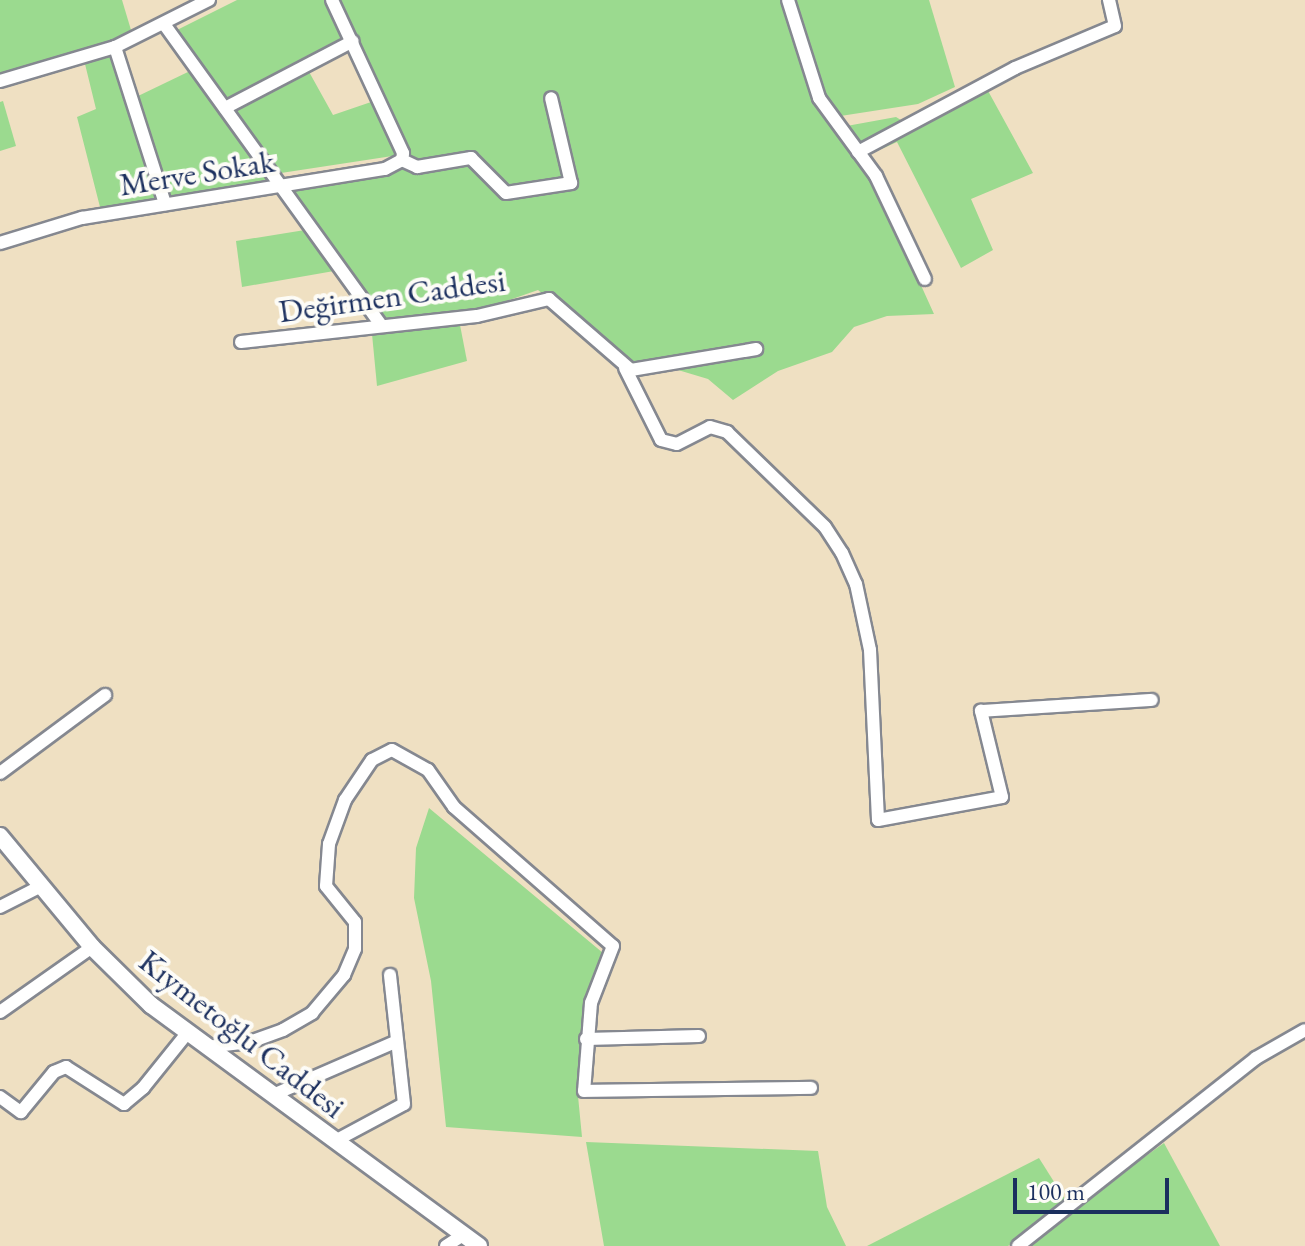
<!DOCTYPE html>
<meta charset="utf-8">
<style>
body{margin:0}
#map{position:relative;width:1305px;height:1246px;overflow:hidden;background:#efe0c2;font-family:"EB Garamond",serif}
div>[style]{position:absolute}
.green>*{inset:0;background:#9bda8f}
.roads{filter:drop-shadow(2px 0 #858890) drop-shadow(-2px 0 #858890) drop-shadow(0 2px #858890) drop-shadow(0 -2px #858890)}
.minor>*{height:12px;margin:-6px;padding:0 6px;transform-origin:6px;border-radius:6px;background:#fff}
.secondary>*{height:16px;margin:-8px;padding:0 8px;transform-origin:8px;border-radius:8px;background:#fff}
span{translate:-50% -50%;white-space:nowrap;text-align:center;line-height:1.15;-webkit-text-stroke:8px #fdfcf7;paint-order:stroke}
.street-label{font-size:32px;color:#1b2f5e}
.scale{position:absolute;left:1013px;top:1178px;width:156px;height:36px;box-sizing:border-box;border:4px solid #1b2f5e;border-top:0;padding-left:10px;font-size:24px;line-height:28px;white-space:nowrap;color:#1b2f5e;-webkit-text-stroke:6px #fdfcf7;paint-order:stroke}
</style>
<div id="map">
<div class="green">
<div style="clip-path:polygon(0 0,122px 0,131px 30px,116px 42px,0 77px)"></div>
<div style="clip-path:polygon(237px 0,327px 0,345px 39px,228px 102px,175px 31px)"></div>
<div style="clip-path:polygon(337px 0,787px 0,818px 103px,832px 128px,867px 166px,934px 314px,887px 316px,854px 327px,832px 352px,778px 371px,733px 400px,708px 379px,668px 367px,627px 363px,538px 290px,478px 311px,380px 319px,290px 188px,409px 157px)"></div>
<div style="clip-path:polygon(793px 0,929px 0,955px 87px,918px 104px,834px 117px)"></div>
<div style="clip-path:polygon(114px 55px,160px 200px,100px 207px,77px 117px,96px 109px,85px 64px)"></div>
<div style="clip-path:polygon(308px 70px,333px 115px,374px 101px,399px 155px,281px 173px,230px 110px)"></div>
<div style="clip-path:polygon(190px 71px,275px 182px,167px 200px,136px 97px)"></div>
<div style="clip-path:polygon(987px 89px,1033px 173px,971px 199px,993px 250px,961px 268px,897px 142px,868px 155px,841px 127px,896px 117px,909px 125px)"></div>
<div style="clip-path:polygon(3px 101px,16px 146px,0 151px,0 102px)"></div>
<div style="clip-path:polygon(305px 230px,334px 271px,242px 287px,236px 241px)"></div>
<div style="clip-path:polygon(460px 325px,467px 361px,377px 386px,372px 334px)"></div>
<div style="clip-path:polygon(429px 808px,603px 953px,587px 1012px,578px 1096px,582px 1137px,446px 1127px,431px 981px,414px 898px,416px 848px)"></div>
<div style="clip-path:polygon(586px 1142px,818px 1151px,827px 1207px,846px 1246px,604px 1246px)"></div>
<div style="clip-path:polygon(1164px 1143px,1220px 1246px,1031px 1246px,1097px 1191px)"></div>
<div style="clip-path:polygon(1039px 1158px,1068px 1204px,1008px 1246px,867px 1246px)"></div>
</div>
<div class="roads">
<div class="minor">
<div style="left:332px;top:0;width:169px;rotate:65.1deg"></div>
<div style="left:403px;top:153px;width:7px;rotate:98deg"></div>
<div style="left:788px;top:0;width:103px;rotate:72.4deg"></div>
<div style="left:819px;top:98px;width:97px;rotate:53.8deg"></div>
<div style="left:876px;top:176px;width:114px;rotate:64.6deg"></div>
<div style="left:164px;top:24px;width:371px;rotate:54.2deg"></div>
<div style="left:115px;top:47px;width:165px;rotate:72.3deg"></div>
<div style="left:0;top:81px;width:120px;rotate:-16.5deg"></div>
<div style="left:115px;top:47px;width:105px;rotate:-26.6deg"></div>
<div style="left:225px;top:108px;width:144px;rotate:-27.6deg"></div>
<div style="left:858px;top:152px;width:178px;rotate:-28.1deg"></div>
<div style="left:1015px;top:68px;width:108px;rotate:-22.8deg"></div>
<div style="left:1115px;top:26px;width:27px;rotate:-103deg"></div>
<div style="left:402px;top:160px;width:17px;rotate:25deg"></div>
<div style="left:417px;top:167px;width:55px;rotate:-9.5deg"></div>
<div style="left:471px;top:158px;width:49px;rotate:45deg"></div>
<div style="left:506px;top:193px;width:66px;rotate:-8.7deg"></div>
<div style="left:571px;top:183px;width:87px;rotate:-103.2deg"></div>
<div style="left:0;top:243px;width:86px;rotate:-17deg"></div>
<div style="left:82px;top:218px;width:307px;rotate:-9.2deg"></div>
<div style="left:385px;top:169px;width:19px;rotate:-28deg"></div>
<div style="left:241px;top:342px;width:237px;rotate:-6.3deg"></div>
<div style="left:477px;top:316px;width:74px;rotate:-13.3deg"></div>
<div style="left:549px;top:299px;width:108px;rotate:40.9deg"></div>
<div style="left:631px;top:370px;width:127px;rotate:-9.5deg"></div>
<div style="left:625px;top:368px;width:80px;rotate:63.4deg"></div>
<div style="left:661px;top:440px;width:16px;rotate:14deg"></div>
<div style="left:677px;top:444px;width:37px;rotate:-27deg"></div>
<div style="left:710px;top:427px;width:18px;rotate:16deg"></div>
<div style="left:727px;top:432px;width:136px;rotate:44.1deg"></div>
<div style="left:825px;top:527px;width:31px;rotate:57deg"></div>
<div style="left:842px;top:553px;width:34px;rotate:66deg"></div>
<div style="left:856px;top:584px;width:67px;rotate:78deg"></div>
<div style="left:870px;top:650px;width:170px;rotate:87.3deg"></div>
<div style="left:878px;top:820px;width:126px;rotate:-10.5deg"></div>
<div style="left:1002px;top:797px;width:89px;rotate:-103.7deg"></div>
<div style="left:981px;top:711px;width:171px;rotate:-3.7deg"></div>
<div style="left:0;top:773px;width:131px;rotate:-36.6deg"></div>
<div style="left:0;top:907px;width:46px;rotate:-27.1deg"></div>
<div style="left:0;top:1012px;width:113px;rotate:-35.2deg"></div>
<div style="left:586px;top:1039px;width:113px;rotate:-1.5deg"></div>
<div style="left:207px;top:1047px;width:43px;rotate:-6.6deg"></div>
<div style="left:250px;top:1042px;width:35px;rotate:-20deg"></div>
<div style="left:283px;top:1030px;width:34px;rotate:-30deg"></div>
<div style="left:312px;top:1013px;width:50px;rotate:-49.9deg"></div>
<div style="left:344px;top:975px;width:28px;rotate:-67deg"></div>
<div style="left:355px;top:949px;width:27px;rotate:-90deg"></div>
<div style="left:355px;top:922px;width:46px;rotate:-128.9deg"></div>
<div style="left:326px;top:886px;width:42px;rotate:-85.9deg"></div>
<div style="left:329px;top:844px;width:47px;rotate:-70deg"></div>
<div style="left:345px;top:800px;width:48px;rotate:-56deg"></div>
<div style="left:372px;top:760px;width:22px;rotate:-27deg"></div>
<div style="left:392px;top:750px;width:41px;rotate:29.1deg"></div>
<div style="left:428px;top:770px;width:45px;rotate:54.9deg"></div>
<div style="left:454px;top:807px;width:211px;rotate:41.2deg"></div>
<div style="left:613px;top:946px;width:61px;rotate:111.1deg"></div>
<div style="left:591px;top:1003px;width:88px;rotate:94.5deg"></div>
<div style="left:584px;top:1091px;width:227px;rotate:-0.8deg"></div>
<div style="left:273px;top:1095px;width:135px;rotate:-23.5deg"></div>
<div style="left:0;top:1097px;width:26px;rotate:36deg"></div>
<div style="left:21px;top:1112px;width:52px;rotate:-50.5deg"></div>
<div style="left:54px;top:1072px;width:13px;rotate:-23deg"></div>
<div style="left:66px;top:1067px;width:69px;rotate:32.5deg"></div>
<div style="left:124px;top:1104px;width:25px;rotate:-40deg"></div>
<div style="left:143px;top:1088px;width:72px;rotate:-51.2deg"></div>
<div style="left:335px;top:1141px;width:78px;rotate:-28.2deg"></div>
<div style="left:404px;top:1104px;width:130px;rotate:-96.2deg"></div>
<div style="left:446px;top:1246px;width:20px;rotate:-33deg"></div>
<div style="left:1018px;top:1246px;width:303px;rotate:-38.3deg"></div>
<div style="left:1256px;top:1058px;width:56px;rotate:-29.7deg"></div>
</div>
<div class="secondary">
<div style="left:0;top:836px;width:144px;rotate:50.3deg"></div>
<div style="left:92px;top:947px;width:83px;rotate:44.5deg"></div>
<div style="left:151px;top:1005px;width:407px;rotate:36.3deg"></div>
</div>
</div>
<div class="street-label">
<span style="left:197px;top:173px;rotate:-9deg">Merve Sokak</span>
<span style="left:392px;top:296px;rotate:-8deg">Değirmen Caddesi</span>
<span style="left:242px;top:1034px;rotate:38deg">Kıymetoğlu Caddesi</span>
</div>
<div class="scale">100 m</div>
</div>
